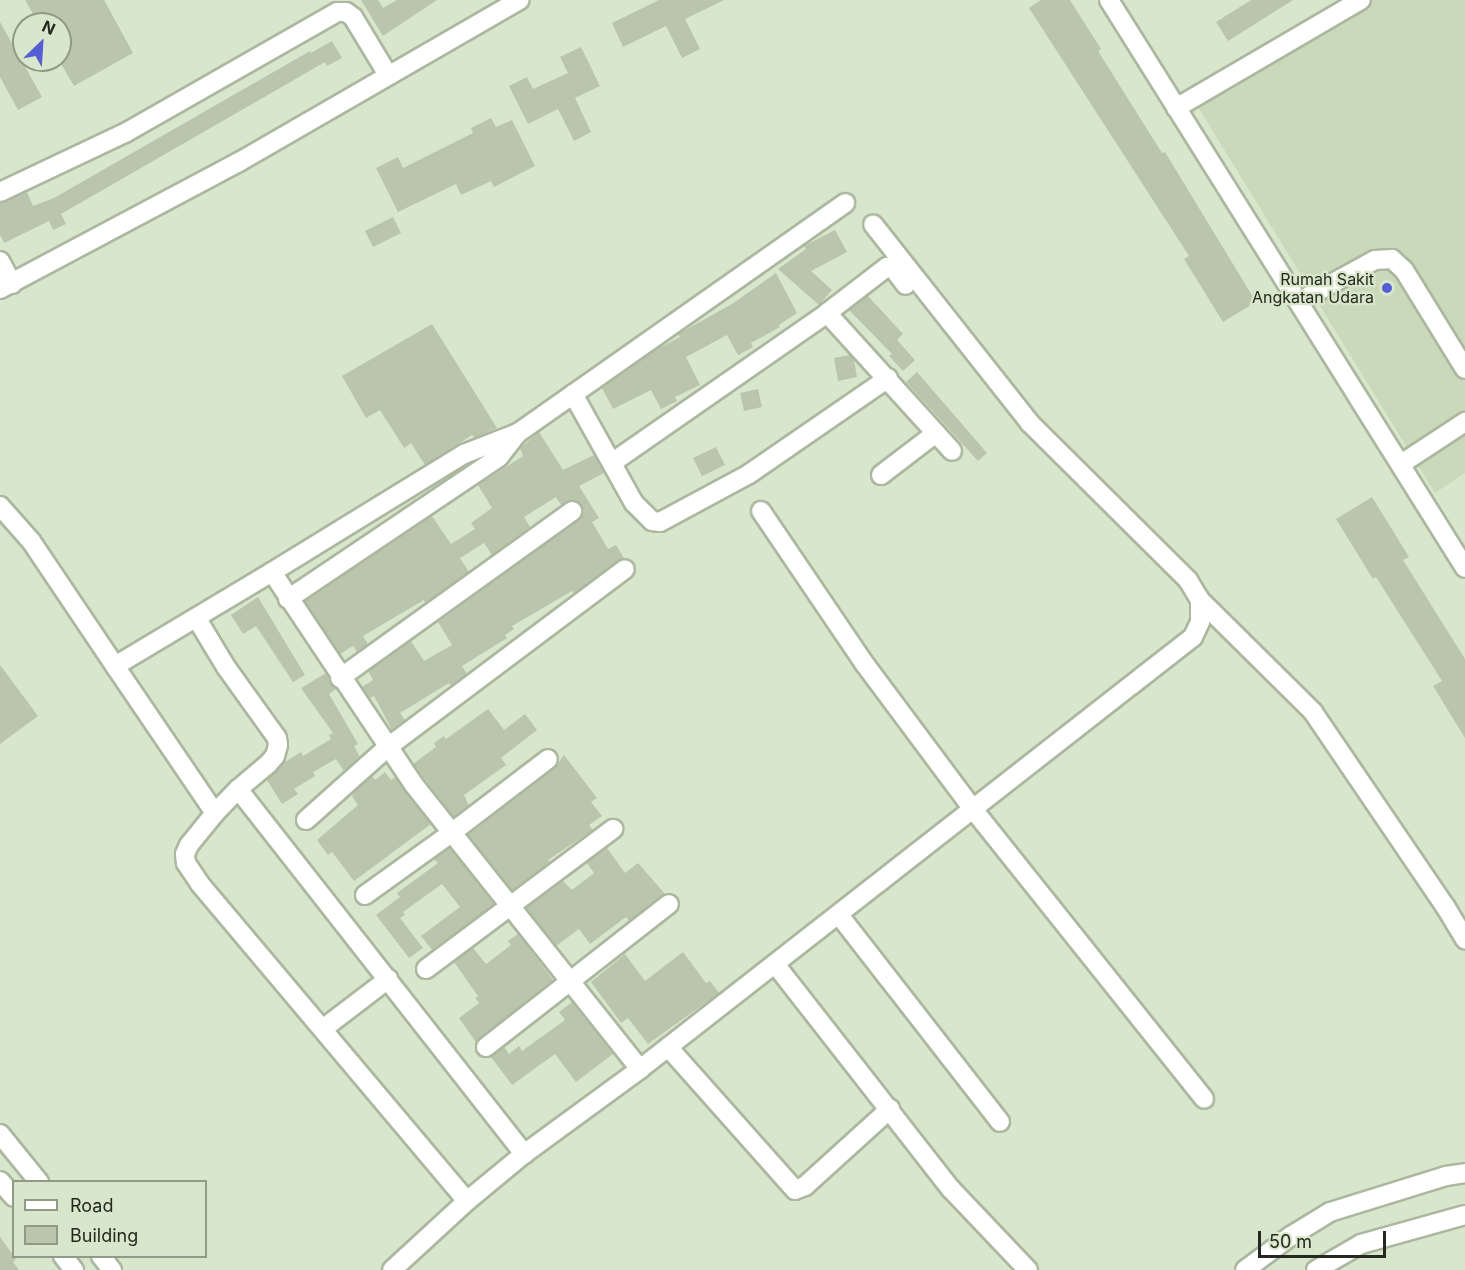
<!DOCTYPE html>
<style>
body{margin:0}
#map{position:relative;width:1465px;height:1270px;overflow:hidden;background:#d8e6cb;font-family:Inter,sans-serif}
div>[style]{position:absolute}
.built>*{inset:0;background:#cad9b9}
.building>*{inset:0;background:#b9c6ac}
.roads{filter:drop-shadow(2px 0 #abb89f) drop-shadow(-2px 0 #abb89f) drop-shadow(0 2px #abb89f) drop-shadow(0 -2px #abb89f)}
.minor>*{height:18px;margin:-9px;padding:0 9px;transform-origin:9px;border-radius:9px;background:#fff}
.dots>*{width:16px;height:16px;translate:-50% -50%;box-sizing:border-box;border:3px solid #d8e6cb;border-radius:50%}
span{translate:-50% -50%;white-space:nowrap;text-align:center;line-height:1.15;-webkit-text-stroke:4.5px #d8e6cb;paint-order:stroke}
.poi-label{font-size:16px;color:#24291f}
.right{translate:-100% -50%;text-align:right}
.legend{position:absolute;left:12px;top:1180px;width:195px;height:78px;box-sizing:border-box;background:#d8e6cb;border:2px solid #909a86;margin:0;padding:8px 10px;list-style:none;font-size:18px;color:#24291f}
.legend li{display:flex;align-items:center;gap:12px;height:30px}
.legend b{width:30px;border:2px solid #909a86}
.north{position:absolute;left:12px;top:12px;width:60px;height:60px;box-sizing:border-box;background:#d8e6cb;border:2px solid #909a86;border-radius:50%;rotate:25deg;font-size:16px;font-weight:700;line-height:24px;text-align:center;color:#24291f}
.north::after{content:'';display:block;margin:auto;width:21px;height:27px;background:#555ed5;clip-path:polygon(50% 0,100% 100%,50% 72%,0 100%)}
.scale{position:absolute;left:1258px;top:1231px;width:128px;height:27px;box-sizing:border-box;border:3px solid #24291f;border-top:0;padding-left:8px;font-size:18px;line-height:21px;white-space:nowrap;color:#24291f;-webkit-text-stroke:4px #d8e6cb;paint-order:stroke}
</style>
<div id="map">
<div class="built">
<div style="clip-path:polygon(1372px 0,1465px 0,1465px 473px,1435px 493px,1195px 102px)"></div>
</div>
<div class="building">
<div style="clip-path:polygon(25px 0,104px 0,133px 53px,74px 86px,60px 62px,60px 24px,39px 24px)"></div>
<div style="clip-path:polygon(361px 0,378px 0,383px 8px,397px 0,437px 0,383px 36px)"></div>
<div style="clip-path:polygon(659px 0,724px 0,685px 19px,700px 49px,682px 58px,666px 26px,623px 47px,612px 23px)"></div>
<div style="clip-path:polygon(1041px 0,1070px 0,1101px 49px,1098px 51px,1162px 153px,1165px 152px,1256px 302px,1223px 322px,1184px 259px,1189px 256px,1029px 8px)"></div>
<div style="clip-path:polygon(1251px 0,1293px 0,1228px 41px,1216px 22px)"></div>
<div style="clip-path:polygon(0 22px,42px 97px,18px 110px,0 77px)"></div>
<div style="clip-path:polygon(332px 41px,342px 58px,327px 66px,325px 62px,61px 214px,66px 224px,53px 230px,49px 221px,4px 243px,0 235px,0 203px,27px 192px,33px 206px,54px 198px,310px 51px,311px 53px)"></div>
<div style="clip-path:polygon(581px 47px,600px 86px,575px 98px,591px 132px,574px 141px,558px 109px,528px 124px,509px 86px,527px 77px,533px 89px,568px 73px,560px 57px)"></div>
<div style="clip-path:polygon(491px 118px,496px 127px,512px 120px,535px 166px,494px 187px,491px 181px,461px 195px,456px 184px,398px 212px,376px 168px,398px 157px,403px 168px,473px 133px,471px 128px)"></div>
<div style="clip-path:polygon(393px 217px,401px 233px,373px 247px,365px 231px)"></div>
<div style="clip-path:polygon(835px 230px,847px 252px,811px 271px,832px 290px,819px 305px,778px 269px,806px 249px,804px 246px)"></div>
<div style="clip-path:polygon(776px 273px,797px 313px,779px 325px,780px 327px,751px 343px,753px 347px,738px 355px,727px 335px,686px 357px,700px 385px,675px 397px,677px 401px,661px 409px,651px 390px,613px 409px,602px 388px,657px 349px,680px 337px,678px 334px,732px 304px)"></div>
<div style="clip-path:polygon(868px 296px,903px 334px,897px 340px,915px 360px,903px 371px,889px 356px,892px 354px,849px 310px)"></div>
<div style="clip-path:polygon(432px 324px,497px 428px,475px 438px,472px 435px,425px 465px,411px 443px,404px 448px,380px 410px,366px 418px,342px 376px)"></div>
<div style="clip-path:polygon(850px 355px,854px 360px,857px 377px,838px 381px,834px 358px)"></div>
<div style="clip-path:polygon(917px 372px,987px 453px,978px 461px,906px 382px)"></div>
<div style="clip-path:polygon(758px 389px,762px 407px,744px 411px,740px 393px)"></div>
<div style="clip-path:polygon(539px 432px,563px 470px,594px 455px,604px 473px,579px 486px,599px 518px,592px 522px,608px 549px,616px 545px,624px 558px,574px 593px,572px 591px,512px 626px,514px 629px,505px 635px,507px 638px,462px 666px,467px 674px,451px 686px,449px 683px,400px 713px,405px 720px,392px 730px,374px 696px,370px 698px,362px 687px,373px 680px,368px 671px,411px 641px,424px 661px,452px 645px,438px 622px,579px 520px,582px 515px,581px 505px,571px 500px,561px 505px,556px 497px,524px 517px,530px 527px,492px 555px,484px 543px,460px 558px,469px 572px,425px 603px,424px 600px,363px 636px,368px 644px,357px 652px,353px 646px,340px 654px,305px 601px,432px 516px,451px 544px,475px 529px,471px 523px,492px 508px,478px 485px,523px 456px,520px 448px)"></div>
<div style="clip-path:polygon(716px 447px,725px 465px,702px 476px,693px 458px)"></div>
<div style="clip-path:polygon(1372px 497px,1409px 557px,1403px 560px,1465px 659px,1465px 738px,1433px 686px,1442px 681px,1376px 577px,1373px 579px,1336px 519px)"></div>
<div style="clip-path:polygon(258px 597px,305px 675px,293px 682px,256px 626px,243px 634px,231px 615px)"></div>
<div style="clip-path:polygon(0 665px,38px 716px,0 744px)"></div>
<div style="clip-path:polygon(326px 673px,331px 684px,336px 689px,329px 694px,358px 744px,354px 746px,360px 757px,344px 771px,336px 759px,313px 772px,315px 776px,294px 789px,298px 794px,282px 804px,267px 780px,285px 762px,301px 752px,303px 756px,331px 739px,329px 735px,333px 733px,301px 688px)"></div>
<div style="clip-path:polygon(488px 709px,504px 730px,525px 714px,537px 730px,501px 758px,506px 765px,464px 795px,469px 806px,454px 817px,413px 764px,436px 747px,434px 743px,444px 736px,446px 739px)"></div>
<div style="clip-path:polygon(564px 755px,597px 798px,591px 802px,602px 816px,589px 825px,593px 830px,548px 860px,550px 862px,512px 890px,468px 835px,555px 768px)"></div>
<div style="clip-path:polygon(385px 772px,391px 780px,395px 777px,431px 824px,354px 881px,332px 852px,328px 855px,317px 840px,358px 805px,352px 796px,355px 791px,372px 776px,375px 780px)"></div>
<div style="clip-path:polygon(450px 848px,494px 904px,432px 950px,421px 936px,460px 907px,442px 884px,403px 912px,405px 915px,400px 918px,423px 948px,409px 958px,376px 915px,400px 897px,397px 893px,438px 863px,434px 859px)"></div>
<div style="clip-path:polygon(607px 848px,625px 873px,638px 863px,665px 894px,629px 921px,626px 917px,590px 944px,579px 929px,556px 946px,526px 908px,563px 881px,572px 890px,594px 873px,587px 863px)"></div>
<div style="clip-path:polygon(518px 934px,553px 980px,476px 1042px,459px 1018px,479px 1003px,475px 998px,478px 996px,454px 962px,473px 948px,486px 964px,511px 945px,508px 941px)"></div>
<div style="clip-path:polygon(683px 952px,706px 983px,710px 981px,719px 993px,648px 1044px,628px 1018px,621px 1023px,591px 982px,625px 954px,645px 981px)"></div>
<div style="clip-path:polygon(572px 1002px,613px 1054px,576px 1082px,555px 1054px,512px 1085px,491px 1057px,504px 1047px,509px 1054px,519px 1046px,522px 1051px,565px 1020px,559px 1012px)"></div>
<div style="clip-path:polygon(0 1237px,16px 1259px,13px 1262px,19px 1270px,0 1270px)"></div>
</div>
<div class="roads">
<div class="minor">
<div style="left:1109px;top:0;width:670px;rotate:57.92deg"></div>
<div style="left:1176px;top:108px;width:214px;rotate:-30.3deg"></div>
<div style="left:0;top:192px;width:138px;rotate:-25.3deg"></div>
<div style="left:125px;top:133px;width:244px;rotate:-29.7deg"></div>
<div style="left:337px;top:12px;width:9px"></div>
<div style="left:346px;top:12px;width:9px;rotate:36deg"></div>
<div style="left:353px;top:17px;width:68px;rotate:58.9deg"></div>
<div style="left:0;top:261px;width:26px;rotate:62deg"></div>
<div style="left:0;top:289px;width:271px;rotate:-28deg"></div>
<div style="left:239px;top:162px;width:324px;rotate:-30deg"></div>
<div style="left:1300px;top:301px;width:85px;rotate:-28.7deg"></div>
<div style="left:1375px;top:260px;width:17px;rotate:-3deg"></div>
<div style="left:1392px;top:259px;width:16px;rotate:43deg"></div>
<div style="left:1404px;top:270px;width:116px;rotate:58.4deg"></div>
<div style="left:827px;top:313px;width:186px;rotate:47.8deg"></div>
<div style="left:573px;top:394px;width:125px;rotate:60.8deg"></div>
<div style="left:634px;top:503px;width:25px;rotate:45deg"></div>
<div style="left:652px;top:521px;width:8px;rotate:7deg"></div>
<div style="left:660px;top:522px;width:101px;rotate:-28.3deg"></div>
<div style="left:749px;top:474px;width:169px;rotate:-34.6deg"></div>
<div style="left:613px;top:462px;width:261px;rotate:-34.8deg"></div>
<div style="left:827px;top:313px;width:76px;rotate:-37.5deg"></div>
<div style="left:887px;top:267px;width:6px;rotate:9deg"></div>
<div style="left:893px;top:268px;width:21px;rotate:53deg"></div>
<div style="left:1401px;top:464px;width:77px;rotate:-33.3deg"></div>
<div style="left:881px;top:475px;width:69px;rotate:-37.4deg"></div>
<div style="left:0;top:506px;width:47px;rotate:48.5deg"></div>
<div style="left:31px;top:541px;width:151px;rotate:56.1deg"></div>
<div style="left:115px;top:666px;width:183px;rotate:-30.9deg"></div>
<div style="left:272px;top:572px;width:256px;rotate:56.3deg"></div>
<div style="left:414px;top:785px;width:363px;rotate:51.5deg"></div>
<div style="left:761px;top:511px;width:184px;rotate:55.9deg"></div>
<div style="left:864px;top:663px;width:181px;rotate:53.3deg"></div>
<div style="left:972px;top:808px;width:372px;rotate:51.4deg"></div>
<div style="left:272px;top:572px;width:225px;rotate:-31.6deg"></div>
<div style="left:464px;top:454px;width:58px;rotate:-21.3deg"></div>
<div style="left:288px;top:599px;width:254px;rotate:-33.9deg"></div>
<div style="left:499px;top:457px;width:31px;rotate:-52deg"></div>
<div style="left:518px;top:433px;width:400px;rotate:-35.1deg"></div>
<div style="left:1200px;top:600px;width:159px;rotate:44.7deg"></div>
<div style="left:1313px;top:712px;width:235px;rotate:55.8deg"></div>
<div style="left:1445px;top:906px;width:39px;rotate:59deg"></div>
<div style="left:197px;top:619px;width:56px;rotate:58.9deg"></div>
<div style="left:226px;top:667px;width:87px;rotate:54.3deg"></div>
<div style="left:277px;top:738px;width:7px;rotate:82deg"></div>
<div style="left:278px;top:745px;width:11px;rotate:105deg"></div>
<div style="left:275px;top:756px;width:11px;rotate:131deg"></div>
<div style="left:268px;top:764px;width:39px;rotate:140deg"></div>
<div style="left:115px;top:666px;width:178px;rotate:55.8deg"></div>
<div style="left:215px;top:813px;width:33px;rotate:-46deg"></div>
<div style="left:238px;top:789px;width:464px;rotate:51.9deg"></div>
<div style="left:340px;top:678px;width:286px;rotate:-35.7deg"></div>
<div style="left:215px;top:813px;width:41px;rotate:129.1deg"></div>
<div style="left:189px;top:845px;width:10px;rotate:114deg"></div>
<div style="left:185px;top:854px;width:9px;rotate:84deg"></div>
<div style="left:186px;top:863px;width:25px;rotate:56deg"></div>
<div style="left:200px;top:884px;width:414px;rotate:49.9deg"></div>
<div style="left:467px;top:1201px;width:74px;rotate:-39.5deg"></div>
<div style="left:524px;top:1154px;width:144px;rotate:-36.2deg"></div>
<div style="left:640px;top:1069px;width:702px;rotate:-38deg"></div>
<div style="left:1193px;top:637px;width:17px;rotate:-65deg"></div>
<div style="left:1200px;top:622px;width:22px;rotate:-90deg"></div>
<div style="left:1200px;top:600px;width:23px;rotate:-121deg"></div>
<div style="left:1188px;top:580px;width:223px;rotate:-135.2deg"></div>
<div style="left:1030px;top:423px;width:253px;rotate:-128.3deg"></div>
<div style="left:306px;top:820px;width:110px;rotate:-41.7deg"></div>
<div style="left:388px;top:747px;width:296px;rotate:-36.9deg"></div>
<div style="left:365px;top:895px;width:105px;rotate:-35.7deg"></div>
<div style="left:450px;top:834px;width:123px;rotate:-37.4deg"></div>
<div style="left:839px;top:915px;width:262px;rotate:52.1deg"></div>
<div style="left:775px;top:964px;width:286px;rotate:52deg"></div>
<div style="left:951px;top:1189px;width:112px;rotate:46.5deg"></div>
<div style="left:426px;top:969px;width:234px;rotate:-36.8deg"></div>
<div style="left:324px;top:1028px;width:81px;rotate:-37.4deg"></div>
<div style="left:486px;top:1047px;width:232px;rotate:-38deg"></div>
<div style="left:668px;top:1047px;width:191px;rotate:48.4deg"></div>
<div style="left:795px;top:1190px;width:11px;rotate:-22deg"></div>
<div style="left:805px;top:1186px;width:115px;rotate:-42.2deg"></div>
<div style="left:0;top:1134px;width:62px;rotate:50.9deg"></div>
<div style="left:0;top:1181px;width:21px;rotate:49deg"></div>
<div style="left:63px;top:1256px;width:18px;rotate:52deg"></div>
<div style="left:101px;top:1256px;width:18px;rotate:52deg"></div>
<div style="left:392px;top:1270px;width:102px;rotate:-42.6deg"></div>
<div style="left:1245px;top:1270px;width:57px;rotate:-36.5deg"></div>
<div style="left:1291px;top:1236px;width:46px;rotate:-31.6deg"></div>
<div style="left:1330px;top:1212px;width:121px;rotate:-17.2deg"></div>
<div style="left:1446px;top:1176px;width:19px;rotate:-9deg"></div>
<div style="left:1316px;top:1270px;width:52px;rotate:-30deg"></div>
<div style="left:1361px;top:1244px;width:108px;rotate:-15.6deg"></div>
</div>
</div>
<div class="dots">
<div style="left:1387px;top:288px;background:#555ed5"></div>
</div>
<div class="poi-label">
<span class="right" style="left:1374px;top:288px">Rumah Sakit<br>Angkatan Udara</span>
</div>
<ul class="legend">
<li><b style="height:8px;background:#fff"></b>Road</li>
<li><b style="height:16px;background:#b9c6ac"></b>Building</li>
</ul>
<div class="north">N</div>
<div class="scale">50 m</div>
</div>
